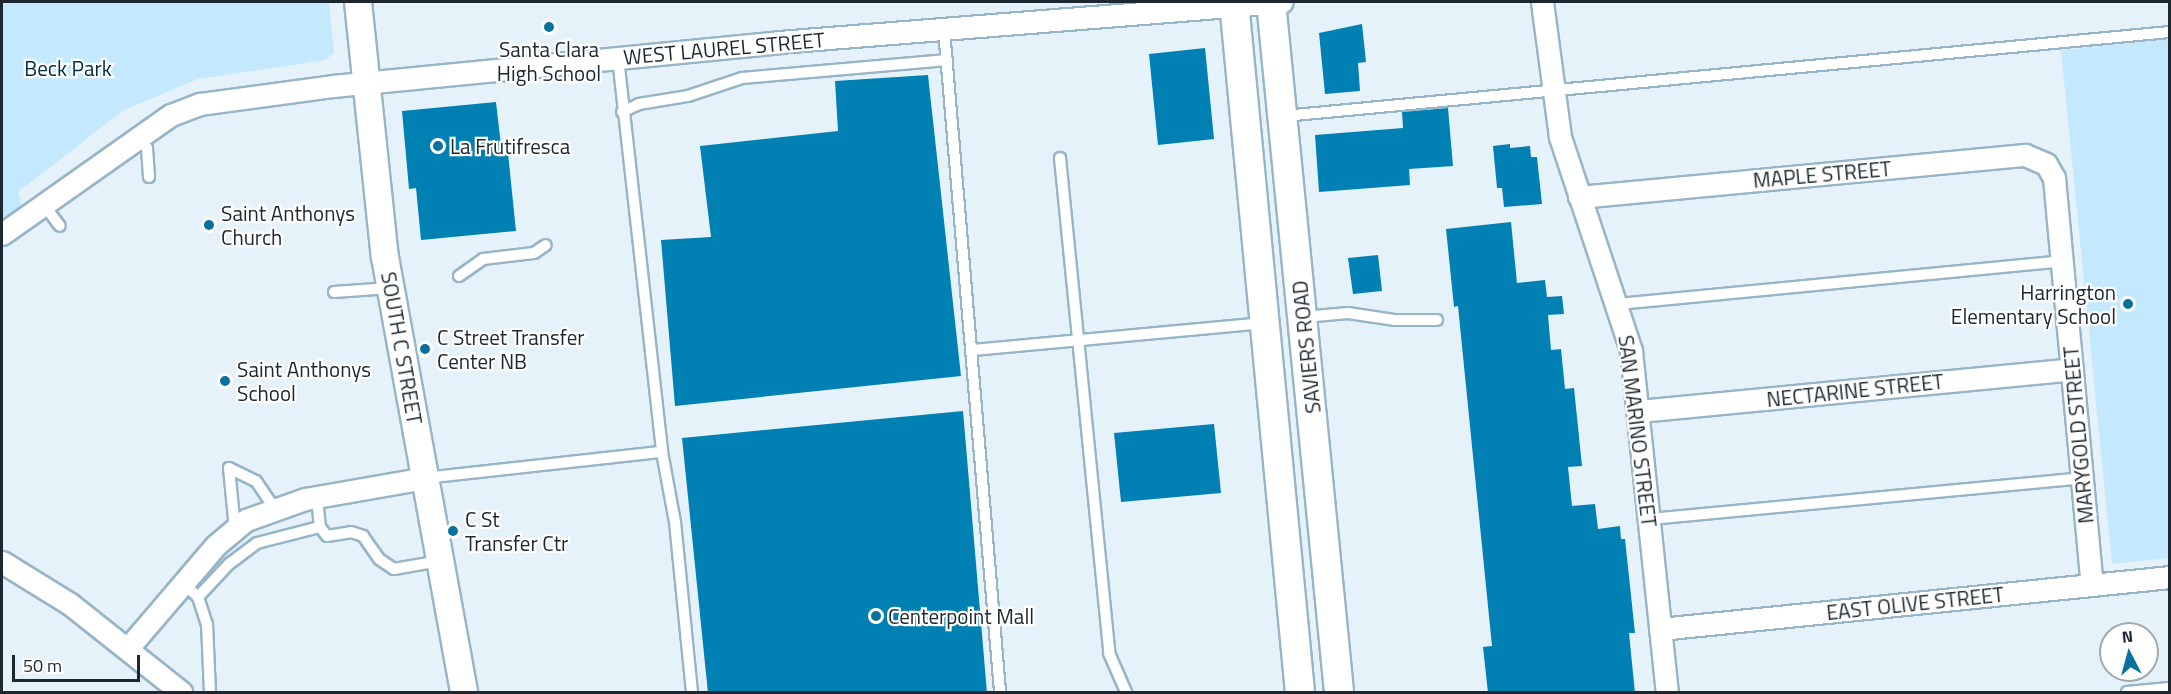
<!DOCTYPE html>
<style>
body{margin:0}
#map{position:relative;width:2171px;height:694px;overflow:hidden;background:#e6f2fa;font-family:"Titillium Web",sans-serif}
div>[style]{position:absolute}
.green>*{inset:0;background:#c4e8fd}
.building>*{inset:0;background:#0080b3}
.roads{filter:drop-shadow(2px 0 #97b5c7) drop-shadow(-2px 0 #97b5c7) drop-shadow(0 2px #97b5c7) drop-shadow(0 -2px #97b5c7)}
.service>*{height:10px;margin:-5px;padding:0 5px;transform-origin:5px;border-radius:5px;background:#fff}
.minor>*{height:21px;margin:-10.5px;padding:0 10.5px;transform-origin:10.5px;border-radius:10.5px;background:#fff}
.tertiary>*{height:26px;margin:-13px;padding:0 13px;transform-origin:13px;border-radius:13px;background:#fff}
.secondary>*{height:28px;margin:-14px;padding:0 14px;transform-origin:14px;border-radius:14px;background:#fff}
.dots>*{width:16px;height:16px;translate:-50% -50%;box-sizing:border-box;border:3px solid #fff;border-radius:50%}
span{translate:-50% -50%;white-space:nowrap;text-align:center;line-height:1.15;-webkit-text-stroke:4.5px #fff;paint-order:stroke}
.street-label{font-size:21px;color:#1c272f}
.poi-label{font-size:21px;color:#1c272f}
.left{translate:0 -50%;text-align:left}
.right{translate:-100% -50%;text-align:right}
.park-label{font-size:21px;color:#002d42}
.frame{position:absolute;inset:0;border:3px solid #1c272f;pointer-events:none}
.north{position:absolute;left:2099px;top:622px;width:60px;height:60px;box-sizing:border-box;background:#fff;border:2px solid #a4a9ac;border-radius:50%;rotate:354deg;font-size:16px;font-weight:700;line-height:24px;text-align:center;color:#1c272f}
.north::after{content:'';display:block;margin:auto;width:21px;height:27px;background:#09719e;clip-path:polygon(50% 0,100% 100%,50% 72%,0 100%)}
.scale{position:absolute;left:12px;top:655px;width:128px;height:27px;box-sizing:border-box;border:3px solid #1c272f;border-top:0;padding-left:8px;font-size:18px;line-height:21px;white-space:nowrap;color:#1c272f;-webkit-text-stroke:4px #fff;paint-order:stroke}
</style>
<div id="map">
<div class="green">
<div style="clip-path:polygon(2px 2px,329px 2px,334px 53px,326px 60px,198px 79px,124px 110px,18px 192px,22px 207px,2px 219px)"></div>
<div style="clip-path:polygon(2169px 39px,2169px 558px,2112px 564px,2061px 50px)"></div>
</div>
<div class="building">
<div style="clip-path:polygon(1362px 24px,1366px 62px,1358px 63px,1360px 91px,1325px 94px,1319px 33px)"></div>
<div style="clip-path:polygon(1205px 48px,1214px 139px,1158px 145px,1149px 54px)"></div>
<div style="clip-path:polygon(928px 75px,961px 376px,675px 406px,661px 240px,711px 237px,700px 146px,838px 131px,835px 81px)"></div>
<div style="clip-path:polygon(496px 102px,502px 154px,508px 153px,516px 231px,421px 240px,416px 188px,409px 189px,402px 111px)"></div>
<div style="clip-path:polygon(1448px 108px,1453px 166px,1409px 169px,1410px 185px,1319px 192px,1315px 135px,1403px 128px,1402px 112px)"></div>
<div style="clip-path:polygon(1510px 144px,1510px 148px,1530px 146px,1531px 157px,1537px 157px,1542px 204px,1504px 207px,1502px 188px,1497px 188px,1493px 146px)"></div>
<div style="clip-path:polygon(1511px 222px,1517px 283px,1545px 280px,1547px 297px,1562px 296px,1564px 314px,1548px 315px,1551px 350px,1561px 349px,1565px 389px,1574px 388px,1582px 466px,1568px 467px,1572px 506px,1595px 504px,1598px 529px,1620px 526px,1621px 539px,1625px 539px,1635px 633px,1629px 633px,1635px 693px,1488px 693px,1483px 647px,1492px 646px,1458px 306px,1454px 307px,1446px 229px)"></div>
<div style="clip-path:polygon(1378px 255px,1382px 291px,1353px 294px,1348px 258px)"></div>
<div style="clip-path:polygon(963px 411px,987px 693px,708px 693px,682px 438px)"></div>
<div style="clip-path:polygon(1214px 424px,1221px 493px,1121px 502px,1114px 433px)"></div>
</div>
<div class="roads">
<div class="service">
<div style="left:944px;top:30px;width:664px;rotate:85.16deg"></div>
<div style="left:618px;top:58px;width:396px;rotate:83.6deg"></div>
<div style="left:622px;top:112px;width:19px;rotate:-25deg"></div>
<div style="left:639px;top:104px;width:50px;rotate:-9.3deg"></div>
<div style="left:688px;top:96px;width:57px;rotate:-18.4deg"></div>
<div style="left:742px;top:78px;width:206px;rotate:-5deg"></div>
<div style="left:1284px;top:116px;width:890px;rotate:-5.42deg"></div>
<div style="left:138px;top:138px;width:13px;rotate:48deg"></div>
<div style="left:147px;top:148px;width:29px;rotate:86deg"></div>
<div style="left:1060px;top:158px;width:497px;rotate:84.3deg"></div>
<div style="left:1109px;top:653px;width:43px;rotate:66.4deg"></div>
<div style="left:44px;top:205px;width:26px;rotate:53deg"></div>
<div style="left:459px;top:276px;width:29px;rotate:-35deg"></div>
<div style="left:483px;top:259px;width:51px;rotate:-6.7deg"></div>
<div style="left:534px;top:253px;width:14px;rotate:-34deg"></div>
<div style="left:334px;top:292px;width:56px;rotate:-4.1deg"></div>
<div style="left:1618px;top:304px;width:446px;rotate:-5.5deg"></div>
<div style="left:1304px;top:317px;width:44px;rotate:-5.2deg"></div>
<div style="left:1348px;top:313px;width:48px;rotate:8.5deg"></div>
<div style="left:1395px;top:320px;width:42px"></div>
<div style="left:973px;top:350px;width:290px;rotate:-5.3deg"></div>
<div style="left:229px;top:468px;width:30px;rotate:26deg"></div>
<div style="left:256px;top:481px;width:32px;rotate:56deg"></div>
<div style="left:229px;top:468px;width:61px;rotate:84.4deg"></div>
<div style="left:425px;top:478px;width:238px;rotate:-6.3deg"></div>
<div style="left:662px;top:452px;width:71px;rotate:79.5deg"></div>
<div style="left:675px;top:522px;width:171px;rotate:84.3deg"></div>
<div style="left:1650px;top:519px;width:434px;rotate:-5.4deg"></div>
<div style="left:320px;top:527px;width:11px;rotate:52deg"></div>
<div style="left:327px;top:536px;width:24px;rotate:-9deg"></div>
<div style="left:351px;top:532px;width:13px;rotate:18deg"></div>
<div style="left:363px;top:536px;width:28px;rotate:55deg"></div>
<div style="left:379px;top:559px;width:18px;rotate:34deg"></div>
<div style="left:394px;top:569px;width:47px;rotate:-9.9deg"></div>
<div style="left:183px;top:583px;width:21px;rotate:43deg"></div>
<div style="left:198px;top:597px;width:28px;rotate:72deg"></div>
<div style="left:207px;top:624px;width:68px;rotate:87.5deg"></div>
<div style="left:198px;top:597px;width:45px;rotate:-46.8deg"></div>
<div style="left:229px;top:564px;width:35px;rotate:-37deg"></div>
<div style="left:257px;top:543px;width:65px;rotate:-14.3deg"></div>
<div style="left:320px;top:527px;width:31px;rotate:-96deg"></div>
<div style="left:2127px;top:692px;width:43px;rotate:-5.3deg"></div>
</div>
<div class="minor">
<div style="left:1542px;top:2px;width:136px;rotate:82.4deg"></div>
<div style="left:1560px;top:137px;width:225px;rotate:71.6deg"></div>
<div style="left:1631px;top:351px;width:343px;rotate:84deg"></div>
<div style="left:1579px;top:197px;width:448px;rotate:-5.4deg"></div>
<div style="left:2025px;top:155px;width:23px;rotate:23deg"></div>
<div style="left:2046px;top:164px;width:16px;rotate:60deg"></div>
<div style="left:2054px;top:178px;width:408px;rotate:84.7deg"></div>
<div style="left:2px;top:234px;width:207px;rotate:-35.2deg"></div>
<div style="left:171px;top:115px;width:31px;rotate:-21deg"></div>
<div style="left:200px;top:104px;width:134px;rotate:-7.7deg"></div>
<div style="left:333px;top:86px;width:448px;rotate:-5.6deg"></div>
<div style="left:779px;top:42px;width:504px;rotate:-4.56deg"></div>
<div style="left:1639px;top:411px;width:435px;rotate:-5.5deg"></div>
<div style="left:2px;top:562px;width:80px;rotate:31.7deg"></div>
<div style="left:70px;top:604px;width:142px;rotate:38.4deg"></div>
<div style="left:1660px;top:629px;width:513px;rotate:-5.82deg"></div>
<div style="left:128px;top:648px;width:135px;rotate:-49.5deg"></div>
<div style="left:216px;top:545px;width:39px;rotate:-40deg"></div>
<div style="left:246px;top:520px;width:63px;rotate:-19.6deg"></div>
<div style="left:305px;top:499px;width:122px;rotate:-9.9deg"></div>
</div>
<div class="tertiary">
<div style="left:358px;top:2px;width:256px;rotate:84deg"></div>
<div style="left:385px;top:257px;width:442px;rotate:79.7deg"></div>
</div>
<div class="secondary">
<div style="left:1234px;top:2px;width:693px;rotate:84.54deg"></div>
<div style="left:1271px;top:2px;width:693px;rotate:84.37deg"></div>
</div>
</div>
<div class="dots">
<div style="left:549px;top:27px;background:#09719e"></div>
<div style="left:438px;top:146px;background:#09719e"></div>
<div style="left:209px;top:225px;background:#09719e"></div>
<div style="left:2128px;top:304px;background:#09719e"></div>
<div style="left:425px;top:349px;background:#09719e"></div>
<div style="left:225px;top:381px;background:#09719e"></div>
<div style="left:453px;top:531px;background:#09719e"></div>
<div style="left:876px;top:616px;background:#09719e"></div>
</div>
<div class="street-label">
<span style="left:724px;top:48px;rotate:-5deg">WEST LAUREL STREET</span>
<span style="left:1822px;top:174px;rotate:-5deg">MAPLE STREET</span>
<span style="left:1306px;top:347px;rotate:-96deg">SAVIERS ROAD</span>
<span style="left:402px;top:348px;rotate:80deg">SOUTH C STREET</span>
<span style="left:1855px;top:390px;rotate:-6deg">NECTARINE STREET</span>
<span style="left:1638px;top:431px;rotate:83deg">SAN MARINO STREET</span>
<span style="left:2078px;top:435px;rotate:-95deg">MARYGOLD STREET</span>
<span style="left:1915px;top:603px;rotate:-6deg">EAST OLIVE STREET</span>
</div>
<div class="poi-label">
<span style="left:549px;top:61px">Santa Clara<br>High School</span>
<span class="left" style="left:450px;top:146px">La Frutifresca</span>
<span class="left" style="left:221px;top:225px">Saint Anthonys<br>Church</span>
<span class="right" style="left:2116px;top:304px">Harrington<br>Elementary School</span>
<span class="left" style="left:437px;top:349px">C Street Transfer<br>Center NB</span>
<span class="left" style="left:237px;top:381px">Saint Anthonys<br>School</span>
<span class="left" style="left:465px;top:531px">C St<br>Transfer Ctr</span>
<span class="left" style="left:888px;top:616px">Centerpoint Mall</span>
</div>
<div class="park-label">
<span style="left:68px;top:68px">Beck Park</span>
</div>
<div class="frame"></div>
<div class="north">N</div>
<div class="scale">50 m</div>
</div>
